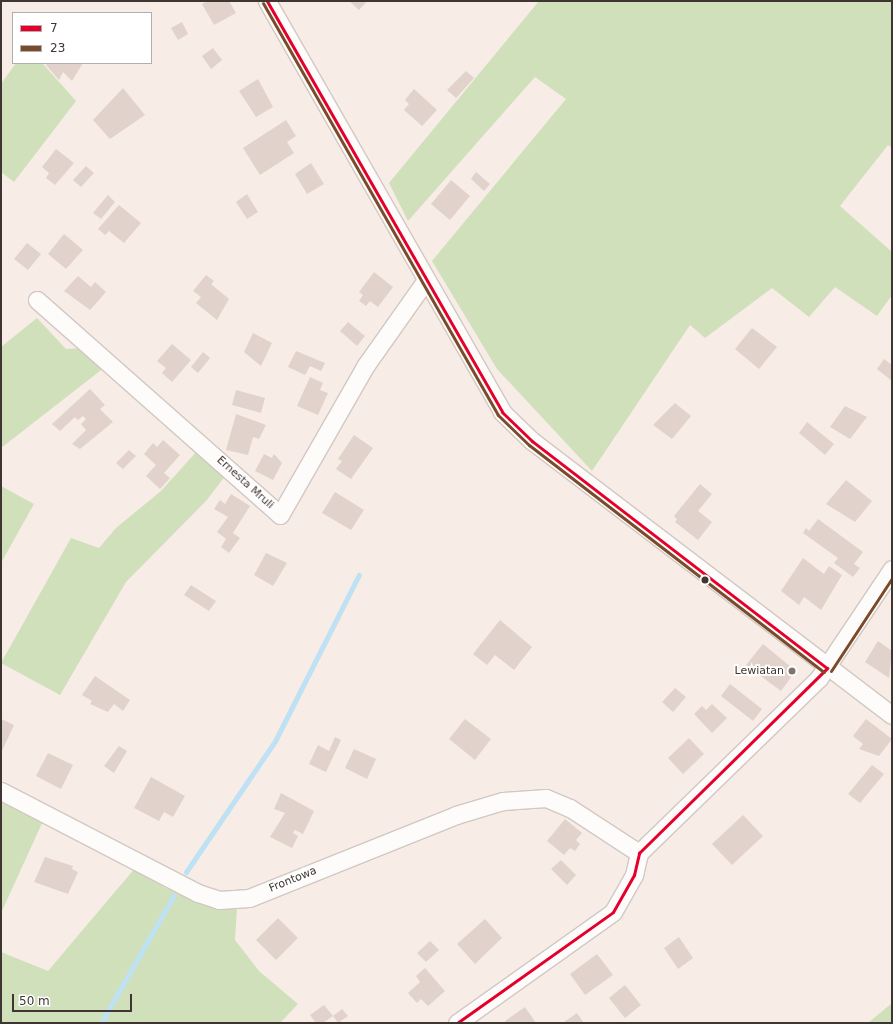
<!DOCTYPE html>
<style>
body{margin:0}
#map{position:relative;width:893px;height:1024px;overflow:hidden;background:#f7ece6;font-family:"DejaVu Sans",sans-serif}
div>[style]{position:absolute}
.green>*{inset:0;background:#cfe0bb}
.stream>*{height:5px;margin:-2.5px;padding:0 2.5px;transform-origin:2.5px;border-radius:2.5px;background:#bee1f3}
.building>*{inset:0;background:#e1d3cc}
.roads{filter:drop-shadow(1px 0 #d2c8c3) drop-shadow(-1px 0 #d2c8c3) drop-shadow(0 1px #d2c8c3) drop-shadow(0 -1px #d2c8c3)}
.minor>*{height:17px;margin:-8.5px;padding:0 8.5px;transform-origin:8.5px;border-radius:8.5px;background:#fefcfb}
.bus-1>*{height:3px;margin:-1.5px;padding:0 1.5px;transform-origin:1.5px;border-radius:1.5px;background:#e4002b}
.bus-2>*{height:3px;margin:-1.5px;padding:0 1.5px;transform-origin:1.5px;border-radius:1.5px;background:#7a4b2a}
.dots>*{width:11px;height:11px;translate:-50% -50%;box-sizing:border-box;border:2px solid #fff;border-radius:50%}
span{translate:-50% -50%;white-space:nowrap;text-align:center;line-height:1.15;-webkit-text-stroke:3.5px #fff;paint-order:stroke}
.street-label{font-size:11px;color:#3f3531}
.poi-label{font-size:11px;color:#3f3531}
.right{translate:-100% -50%;text-align:right}
.frame{position:absolute;inset:0;border:2px solid #3f3531;pointer-events:none}
.legend{position:absolute;left:12px;top:12px;width:140px;height:52px;box-sizing:border-box;background:#fff;border:1px solid #b2aead;margin:0;padding:5px 7px;list-style:none;font-size:12px;color:#3f3531}
.legend li{display:flex;align-items:center;gap:8px;height:20px}
.legend b{width:20px;border:1px solid #b2aead}
.scale{position:absolute;left:12px;top:994px;width:120px;height:18px;box-sizing:border-box;border:2px solid #3f3531;border-top:0;padding-left:5px;font-size:12px;line-height:14px;white-space:nowrap;color:#3f3531;-webkit-text-stroke:3px #fff;paint-order:stroke}
</style>
<div id="map">
<div class="green">
<div style="clip-path:polygon(539px 1px,892px 1px,892px 148px,888px 145px,840px 206px,892px 252px,892px 295px,877px 316px,835px 287px,809px 317px,772px 288px,705px 338px,690px 325px,592px 471px,497px 369px,432px 261px,566px 99px,535px 77px,408px 221px,389px 183px)"></div>
<div style="clip-path:polygon(16px 63px,42px 63px,76px 101px,14px 182px,1px 172px,1px 84px)"></div>
<div style="clip-path:polygon(37px 318px,66px 349px,82px 348px,105px 367px,1px 448px,1px 347px)"></div>
<div style="clip-path:polygon(197px 451px,226px 475px,206px 501px,126px 582px,60px 695px,1px 663px,71px 538px,99px 548px,116px 528px,161px 491px)"></div>
<div style="clip-path:polygon(1px 486px,34px 504px,1px 563px)"></div>
<div style="clip-path:polygon(1px 802px,43px 821px,1px 913px)"></div>
<div style="clip-path:polygon(136px 867px,165px 888px,210px 906px,237px 908px,235px 940px,259px 971px,298px 1004px,280px 1023px,1px 1023px,1px 952px,48px 971px)"></div>
<div style="clip-path:polygon(892px 1003px,892px 1023px,868px 1023px)"></div>
</div>
<div class="stream">
<div style="left:186px;top:872px;width:158px;rotate:-55.8deg"></div>
<div style="left:275px;top:741px;width:186px;rotate:-63.2deg"></div>
<div style="left:101px;top:1023px;width:147px;rotate:-60.3deg"></div>
</div>
<div class="building">
<div style="clip-path:polygon(208px 1px,229px 1px,236px 13px,214px 25px,202px 4px)"></div>
<div style="clip-path:polygon(349px 1px,367px 1px,359px 10px)"></div>
<div style="clip-path:polygon(182px 22px,188px 34px,178px 40px,171px 28px)"></div>
<div style="clip-path:polygon(213px 48px,222px 60px,211px 69px,202px 56px)"></div>
<div style="clip-path:polygon(48px 63px,83px 63px,72px 81px,63px 72px,59px 80px,46px 65px)"></div>
<div style="clip-path:polygon(466px 71px,474px 78px,456px 98px,447px 90px)"></div>
<div style="clip-path:polygon(258px 79px,273px 107px,256px 117px,239px 91px)"></div>
<div style="clip-path:polygon(123px 88px,145px 115px,110px 139px,93px 120px)"></div>
<div style="clip-path:polygon(414px 89px,437px 110px,422px 126px,404px 110px,409px 104px,405px 100px)"></div>
<div style="clip-path:polygon(286px 120px,296px 136px,287px 142px,294px 153px,260px 175px,243px 148px)"></div>
<div style="clip-path:polygon(56px 149px,74px 163px,55px 185px,46px 178px,49px 173px,42px 167px)"></div>
<div style="clip-path:polygon(311px 163px,324px 184px,307px 194px,295px 174px)"></div>
<div style="clip-path:polygon(86px 166px,94px 173px,81px 187px,73px 180px)"></div>
<div style="clip-path:polygon(476px 172px,490px 184px,484px 191px,471px 179px)"></div>
<div style="clip-path:polygon(451px 180px,470px 196px,450px 220px,431px 204px)"></div>
<div style="clip-path:polygon(247px 194px,258px 212px,247px 219px,236px 202px)"></div>
<div style="clip-path:polygon(108px 195px,115px 202px,101px 219px,93px 213px)"></div>
<div style="clip-path:polygon(119px 205px,141px 223px,124px 243px,109px 231px,105px 235px,98px 229px)"></div>
<div style="clip-path:polygon(64px 234px,83px 250px,66px 269px,48px 254px)"></div>
<div style="clip-path:polygon(27px 243px,41px 254px,28px 270px,14px 259px)"></div>
<div style="clip-path:polygon(374px 272px,393px 287px,378px 307px,370px 301px,366px 306px,359px 301px,363px 295px,359px 292px)"></div>
<div style="clip-path:polygon(206px 275px,214px 281px,211px 284px,229px 299px,217px 320px,196px 303px,201px 297px,193px 291px)"></div>
<div style="clip-path:polygon(78px 276px,91px 287px,95px 282px,106px 292px,90px 310px,64px 291px)"></div>
<div style="clip-path:polygon(348px 322px,365px 336px,357px 346px,340px 331px)"></div>
<div style="clip-path:polygon(752px 328px,777px 347px,759px 369px,735px 349px)"></div>
<div style="clip-path:polygon(253px 333px,272px 343px,261px 366px,244px 352px)"></div>
<div style="clip-path:polygon(172px 344px,191px 360px,172px 382px,162px 373px,166px 368px,157px 361px)"></div>
<div style="clip-path:polygon(296px 351px,325px 363px,321px 371px,310px 366px,305px 375px,288px 367px)"></div>
<div style="clip-path:polygon(203px 352px,210px 358px,198px 373px,191px 367px)"></div>
<div style="clip-path:polygon(884px 359px,892px 365px,892px 381px,877px 369px)"></div>
<div style="clip-path:polygon(310px 377px,323px 383px,320px 390px,328px 393px,318px 415px,297px 406px)"></div>
<div style="clip-path:polygon(90px 389px,105px 405px,100px 409px,113px 422px,80px 449px,72px 444px,86px 430px,81px 424px,86px 419px,83px 416px,78px 420px,75px 417px,60px 431px,52px 424px)"></div>
<div style="clip-path:polygon(236px 390px,265px 398px,261px 413px,232px 405px)"></div>
<div style="clip-path:polygon(675px 403px,691px 416px,672px 439px,653px 425px)"></div>
<div style="clip-path:polygon(845px 406px,867px 417px,850px 439px,830px 427px)"></div>
<div style="clip-path:polygon(236px 414px,266px 425px,259px 439px,253px 437px,248px 455px,226px 450px)"></div>
<div style="clip-path:polygon(807px 422px,834px 444px,825px 455px,799px 433px)"></div>
<div style="clip-path:polygon(354px 435px,373px 448px,351px 479px,336px 469px,342px 461px,338px 459px)"></div>
<div style="clip-path:polygon(163px 440px,180px 455px,164px 473px,170px 478px,160px 489px,146px 476px,156px 465px,144px 454px,153px 443px,157px 447px)"></div>
<div style="clip-path:polygon(129px 450px,136px 456px,123px 469px,116px 463px)"></div>
<div style="clip-path:polygon(264px 454px,272px 458px,274px 454px,282px 463px,273px 480px,255px 471px)"></div>
<div style="clip-path:polygon(846px 480px,872px 501px,855px 522px,826px 504px)"></div>
<div style="clip-path:polygon(700px 484px,712px 494px,698px 511px,712px 522px,698px 540px,675px 522px,677px 519px,674px 516px)"></div>
<div style="clip-path:polygon(335px 492px,364px 510px,351px 530px,322px 513px)"></div>
<div style="clip-path:polygon(231px 494px,250px 506px,233px 533px,240px 538px,229px 553px,221px 547px,226px 539px,217px 532px,228px 517px,214px 509px,220px 500px,225px 504px)"></div>
<div style="clip-path:polygon(818px 519px,863px 552px,854px 564px,860px 568px,853px 577px,834px 563px,838px 558px,803px 533px,806px 528px,809px 531px)"></div>
<div style="clip-path:polygon(266px 553px,287px 563px,273px 586px,254px 575px)"></div>
<div style="clip-path:polygon(803px 558px,824px 574px,829px 566px,842px 575px,821px 610px,804px 597px,799px 605px,781px 591px)"></div>
<div style="clip-path:polygon(191px 585px,216px 601px,209px 611px,184px 595px)"></div>
<div style="clip-path:polygon(500px 620px,532px 647px,514px 670px,495px 655px,487px 665px,473px 654px)"></div>
<div style="clip-path:polygon(878px 641px,892px 651px,889px 678px,865px 662px)"></div>
<div style="clip-path:polygon(763px 644px,791px 667px,794px 673px,781px 691px,746px 665px)"></div>
<div style="clip-path:polygon(95px 676px,130px 700px,123px 711px,114px 704px,108px 712px,90px 704px,92px 701px,82px 695px)"></div>
<div style="clip-path:polygon(730px 684px,762px 709px,753px 721px,721px 696px)"></div>
<div style="clip-path:polygon(675px 688px,686px 697px,673px 712px,662px 702px)"></div>
<div style="clip-path:polygon(712px 704px,727px 718px,712px 733px,694px 714px,702px 706px,706px 710px)"></div>
<div style="clip-path:polygon(1px 719px,14px 725px,1px 753px)"></div>
<div style="clip-path:polygon(465px 719px,491px 739px,475px 760px,449px 739px)"></div>
<div style="clip-path:polygon(866px 719px,892px 739px,879px 756px,859px 749px,863px 744px,853px 736px)"></div>
<div style="clip-path:polygon(335px 737px,341px 740px,326px 772px,309px 764px,318px 745px,329px 751px)"></div>
<div style="clip-path:polygon(689px 738px,704px 754px,683px 774px,668px 758px)"></div>
<div style="clip-path:polygon(119px 746px,127px 751px,114px 773px,104px 766px)"></div>
<div style="clip-path:polygon(354px 749px,376px 759px,367px 779px,345px 768px)"></div>
<div style="clip-path:polygon(48px 753px,73px 765px,61px 789px,36px 776px)"></div>
<div style="clip-path:polygon(872px 765px,884px 774px,860px 803px,848px 794px)"></div>
<div style="clip-path:polygon(151px 777px,185px 796px,173px 817px,164px 812px,159px 821px,134px 808px)"></div>
<div style="clip-path:polygon(281px 793px,314px 811px,303px 834px,295px 830px,293px 833px,298px 836px,292px 848px,270px 837px,285px 813px,274px 809px)"></div>
<div style="clip-path:polygon(743px 815px,763px 836px,732px 865px,712px 844px)"></div>
<div style="clip-path:polygon(565px 819px,582px 833px,576px 840px,580px 844px,575px 851px,570px 848px,564px 855px,547px 841px)"></div>
<div style="clip-path:polygon(45px 857px,73px 866px,72px 869px,78px 872px,68px 894px,34px 882px)"></div>
<div style="clip-path:polygon(561px 860px,576px 875px,567px 885px,551px 869px)"></div>
<div style="clip-path:polygon(278px 918px,298px 938px,276px 960px,256px 940px)"></div>
<div style="clip-path:polygon(485px 919px,502px 938px,475px 964px,457px 944px)"></div>
<div style="clip-path:polygon(679px 937px,693px 958px,678px 969px,664px 948px)"></div>
<div style="clip-path:polygon(430px 941px,439px 950px,426px 962px,417px 953px)"></div>
<div style="clip-path:polygon(597px 954px,613px 975px,585px 995px,570px 974px)"></div>
<div style="clip-path:polygon(425px 968px,445px 991px,428px 1006px,421px 999px,417px 1003px,408px 993px,420px 982px,416px 976px)"></div>
<div style="clip-path:polygon(625px 985px,641px 1005px,625px 1018px,609px 998px)"></div>
<div style="clip-path:polygon(324px 1005px,333px 1016px,323px 1023px,316px 1023px,310px 1015px)"></div>
<div style="clip-path:polygon(525px 1007px,536px 1023px,506px 1023px,505px 1021px)"></div>
<div style="clip-path:polygon(342px 1009px,348px 1016px,338px 1023px,333px 1016px)"></div>
<div style="clip-path:polygon(577px 1013px,584px 1023px,565px 1023px,564px 1022px)"></div>
</div>
<div class="roads">
<div class="minor">
<div style="left:267px;top:1px;width:473px;rotate:60.2deg"></div>
<div style="left:502px;top:412px;width:42px;rotate:44deg"></div>
<div style="left:532px;top:441px;width:452px;rotate:37.3deg"></div>
<div style="left:37px;top:300px;width:324px;rotate:41.5deg"></div>
<div style="left:280px;top:515px;width:173px;rotate:-60.2deg"></div>
<div style="left:366px;top:365px;width:104px;rotate:-54.8deg"></div>
<div style="left:1px;top:791px;width:222px;rotate:27.4deg"></div>
<div style="left:198px;top:893px;width:22px;rotate:18deg"></div>
<div style="left:219px;top:900px;width:30px;rotate:-4deg"></div>
<div style="left:249px;top:898px;width:223px;rotate:-21.8deg"></div>
<div style="left:456px;top:815px;width:49px;rotate:-16.6deg"></div>
<div style="left:503px;top:801px;width:43px;rotate:-4deg"></div>
<div style="left:546px;top:798px;width:26px;rotate:23deg"></div>
<div style="left:570px;top:808px;width:82px;rotate:33.1deg"></div>
<div style="left:457px;top:1023px;width:191px;rotate:-35.4deg"></div>
<div style="left:613px;top:912px;width:43px;rotate:-60.4deg"></div>
<div style="left:634px;top:875px;width:23px;rotate:-77deg"></div>
<div style="left:639px;top:853px;width:251px;rotate:-44.2deg"></div>
<div style="left:819px;top:678px;width:131px;rotate:-56.2deg"></div>
</div>
</div>
<div class="bus-1">
<div style="left:267px;top:1px;width:473px;rotate:60.2deg"></div>
<div style="left:502px;top:412px;width:42px;rotate:44deg"></div>
<div style="left:532px;top:441px;width:372px;rotate:37.6deg"></div>
<div style="left:457px;top:1023px;width:191px;rotate:-35.4deg"></div>
<div style="left:613px;top:912px;width:43px;rotate:-60.4deg"></div>
<div style="left:634px;top:875px;width:23px;rotate:-77deg"></div>
<div style="left:639px;top:853px;width:264px;rotate:-44.5deg"></div>
</div>
<div class="bus-2">
<div style="left:263px;top:3px;width:474px;rotate:60.3deg"></div>
<div style="left:498px;top:415px;width:43px;rotate:44.1deg"></div>
<div style="left:529px;top:445px;width:372px;rotate:37.6deg"></div>
<div style="left:831px;top:671px;width:111px;rotate:-56.7deg"></div>
</div>
<div class="dots">
<div style="left:705px;top:580px;background:#3f3531"></div>
<div style="left:792px;top:671px;background:#7f7570"></div>
</div>
<div class="street-label">
<span style="left:245px;top:483px;rotate:42deg">Ernesta Mruli</span>
<span style="left:293px;top:880px;rotate:-22deg">Frontowa</span>
</div>
<div class="poi-label">
<span class="right" style="left:784px;top:671px">Lewiatan</span>
</div>
<div class="frame"></div>
<ul class="legend">
<li><b style="height:5px;background:#e4002b"></b>7</li>
<li><b style="height:5px;background:#7a4b2a"></b>23</li>
</ul>
<div class="scale">50 m</div>
</div>
